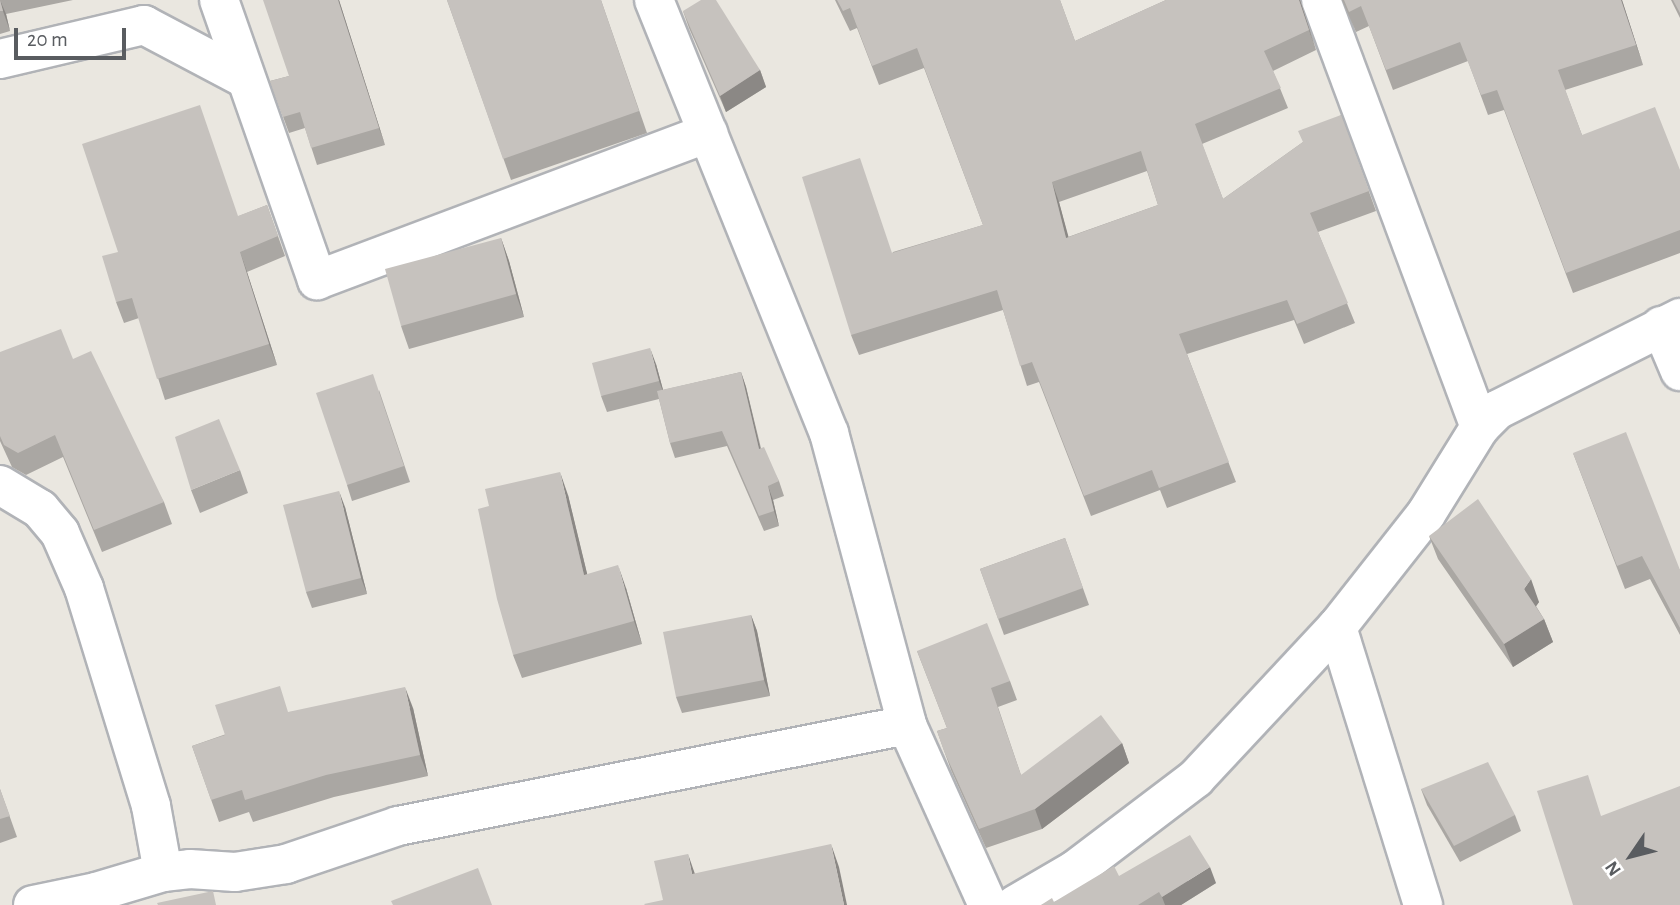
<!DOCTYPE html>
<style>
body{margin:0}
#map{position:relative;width:1680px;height:905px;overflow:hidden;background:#eae7e0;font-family:"Alegreya Sans",sans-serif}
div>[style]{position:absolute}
.roads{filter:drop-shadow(2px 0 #b1b3b7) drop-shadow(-2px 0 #b1b3b7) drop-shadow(0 2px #b1b3b7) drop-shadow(0 -2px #b1b3b7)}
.minor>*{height:38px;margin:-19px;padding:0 19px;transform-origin:19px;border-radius:19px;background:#fff}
.wall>*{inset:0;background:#aaa7a3}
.shaded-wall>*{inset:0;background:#8b8885}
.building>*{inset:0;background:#c6c2be}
span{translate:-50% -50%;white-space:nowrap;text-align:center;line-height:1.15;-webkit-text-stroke:5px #fff;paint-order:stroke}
.north{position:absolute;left:1596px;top:821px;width:70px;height:70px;-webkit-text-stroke:5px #fff;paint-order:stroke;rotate:235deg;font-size:19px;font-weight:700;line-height:28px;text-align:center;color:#595c60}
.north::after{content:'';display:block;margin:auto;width:24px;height:32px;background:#595c60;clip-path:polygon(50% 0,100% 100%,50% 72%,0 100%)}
.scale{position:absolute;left:14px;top:28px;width:112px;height:32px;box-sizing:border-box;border:4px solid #595c60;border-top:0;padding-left:9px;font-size:21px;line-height:24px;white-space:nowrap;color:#595c60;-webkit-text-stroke:5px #fff;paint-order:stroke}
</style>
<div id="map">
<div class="roads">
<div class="minor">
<div style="left:219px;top:0;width:297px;rotate:70.7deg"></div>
<div style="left:317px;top:280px;width:418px;rotate:-20.6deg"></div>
<div style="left:654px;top:0;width:467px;rotate:68deg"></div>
<div style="left:829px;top:433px;width:302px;rotate:75deg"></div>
<div style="left:907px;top:725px;width:197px;rotate:65.8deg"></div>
<div style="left:1321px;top:0;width:456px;rotate:69.6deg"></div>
<div style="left:0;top:59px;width:148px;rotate:-13.3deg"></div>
<div style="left:144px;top:25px;width:115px;rotate:27.9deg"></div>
<div style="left:1661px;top:326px;width:49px;rotate:67.1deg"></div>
<div style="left:0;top:485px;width:47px;rotate:31deg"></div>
<div style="left:40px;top:509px;width:31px;rotate:50deg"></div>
<div style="left:60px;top:533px;width:60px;rotate:66.4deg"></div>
<div style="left:84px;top:588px;width:228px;rotate:72.9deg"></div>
<div style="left:151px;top:806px;width:67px;rotate:79.7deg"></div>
<div style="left:1337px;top:627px;width:291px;rotate:72.8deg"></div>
<div style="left:33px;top:905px;width:64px;rotate:-11.7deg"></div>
<div style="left:96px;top:892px;width:70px;rotate:-16.6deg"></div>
<div style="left:163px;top:872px;width:27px;rotate:-6deg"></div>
<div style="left:190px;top:869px;width:45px;rotate:3.8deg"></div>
<div style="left:235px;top:872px;width:52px;rotate:-8.9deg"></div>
<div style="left:286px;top:864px;width:118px;rotate:-18.7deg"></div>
<div style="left:398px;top:826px;width:519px;rotate:-11.22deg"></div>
<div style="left:1015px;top:905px;width:69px;rotate:-30.3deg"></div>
<div style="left:1075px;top:870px;width:152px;rotate:-37.2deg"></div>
<div style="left:1196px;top:778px;width:207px;rotate:-47deg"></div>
<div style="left:1337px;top:627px;width:144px;rotate:-51.8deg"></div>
<div style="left:1426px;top:514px;width:102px;rotate:-58.2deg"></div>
<div style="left:1480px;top:427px;width:24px;rotate:-45deg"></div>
<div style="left:1497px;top:410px;width:205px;rotate:-26.7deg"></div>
</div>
</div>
<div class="wall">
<div style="clip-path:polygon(0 0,73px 0,6px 14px,10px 31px,0 34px)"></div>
<div style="clip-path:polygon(339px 0,385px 145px,317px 165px,305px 128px,289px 133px,270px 81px,289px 76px)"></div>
<div style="clip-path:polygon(447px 0,601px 0,647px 133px,511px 180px)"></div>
<div style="clip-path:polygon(evenodd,835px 0,1060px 0,1075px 41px,1166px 0,1300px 0,1316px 50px,1273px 71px,1288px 108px,1202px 144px,1223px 199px,1341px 115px,1376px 211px,1318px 232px,1355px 323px,1304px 344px,1294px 320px,1187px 354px,1236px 482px,1167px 508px,1160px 490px,1091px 516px,1039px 382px,1027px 386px,1003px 310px,859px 355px,851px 335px,893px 252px,983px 225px,924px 68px,879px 85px,857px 28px,850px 31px,835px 0,1147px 171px,1158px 205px,1068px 237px,1059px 202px,1147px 171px)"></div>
<div style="clip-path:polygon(1342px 0,1622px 0,1643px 65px,1565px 90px,1582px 135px,1680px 170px,1680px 253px,1573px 293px,1504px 110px,1488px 115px,1468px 61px,1393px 90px,1369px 26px,1356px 32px)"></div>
<div style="clip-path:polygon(1671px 0,1680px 0,1680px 18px)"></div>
<div style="clip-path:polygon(683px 11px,760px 70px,766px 87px,726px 112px,689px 28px)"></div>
<div style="clip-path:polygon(267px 205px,285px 256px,247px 272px,277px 365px,165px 400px,139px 318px,124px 323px,116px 302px,239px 216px)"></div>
<div style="clip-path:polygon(501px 238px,509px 261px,524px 317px,409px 349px,401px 326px)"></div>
<div style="clip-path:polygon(0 352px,73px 359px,164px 502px,172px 524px,102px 552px,63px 457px,26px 475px,12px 467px,0 441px)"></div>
<div style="clip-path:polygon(656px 364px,663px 390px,741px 372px,746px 387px,761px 448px,779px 481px,784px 496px,773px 500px,779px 526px,764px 531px,727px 446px,675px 458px,670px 443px,659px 399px,607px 412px,601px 396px)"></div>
<div style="clip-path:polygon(379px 390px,410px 482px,352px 501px,347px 485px)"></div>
<div style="clip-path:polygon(1573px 453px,1680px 570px,1680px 635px,1650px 579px,1625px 589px)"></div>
<div style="clip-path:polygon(240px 470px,248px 493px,200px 513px,191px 490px)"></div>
<div style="clip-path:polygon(568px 495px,587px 574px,626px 588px,642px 644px,522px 678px,513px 655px)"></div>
<div style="clip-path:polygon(345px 507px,367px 594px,312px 608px,306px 592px)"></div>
<div style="clip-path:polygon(1429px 536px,1539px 602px,1536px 606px,1544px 619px,1553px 642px,1513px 667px,1438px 559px)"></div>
<div style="clip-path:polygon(1065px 538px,1089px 605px,1004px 635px,980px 569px)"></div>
<div style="clip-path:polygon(751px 615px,757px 631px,770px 696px,682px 713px,676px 697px)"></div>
<div style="clip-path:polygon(917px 651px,1010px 681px,1017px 700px,998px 707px,1021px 775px,1122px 743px,1129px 763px,1042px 829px,986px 848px,951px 770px,937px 731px,947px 728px)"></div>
<div style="clip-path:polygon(413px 708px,428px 776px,334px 797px,253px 822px,249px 812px,219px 822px,192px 746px,289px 712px)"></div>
<div style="clip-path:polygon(0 789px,17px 837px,0 843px)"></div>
<div style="clip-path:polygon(1421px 789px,1515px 815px,1521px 831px,1460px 862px,1427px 805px)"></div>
<div style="clip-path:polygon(1119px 876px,1216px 883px,1181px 905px,1041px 905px,1054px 902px)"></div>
</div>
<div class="shaded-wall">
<div style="clip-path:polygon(0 0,6px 14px,10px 31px,3px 11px)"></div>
<div style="clip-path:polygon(338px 0,339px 0,385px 145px,379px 128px)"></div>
<div style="clip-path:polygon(1299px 0,1300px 0,1316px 50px,1309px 30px)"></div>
<div style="clip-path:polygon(1621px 0,1622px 0,1643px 65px,1636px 45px)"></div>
<div style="clip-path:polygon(760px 70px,766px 87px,726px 112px,720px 96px)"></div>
<div style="clip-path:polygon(1052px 182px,1059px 202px,1074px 257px,1066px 238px)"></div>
<div style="clip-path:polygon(501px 238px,509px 261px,524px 317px,516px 294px)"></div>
<div style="clip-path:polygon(240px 252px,247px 272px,277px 365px,269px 344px)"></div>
<div style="clip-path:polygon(650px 348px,656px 364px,665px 397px,659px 381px)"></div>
<div style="clip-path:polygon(741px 372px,746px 387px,764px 464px,759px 449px)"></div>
<div style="clip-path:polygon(560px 472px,568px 495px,593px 598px,584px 575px)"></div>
<div style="clip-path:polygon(768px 486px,773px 500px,779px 526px,774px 511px)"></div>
<div style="clip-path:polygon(339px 491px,345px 507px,367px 594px,361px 578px)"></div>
<div style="clip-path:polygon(618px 565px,626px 588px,642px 644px,634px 621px)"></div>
<div style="clip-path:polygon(1531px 579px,1539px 602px,1532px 612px,1524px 589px)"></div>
<div style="clip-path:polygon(751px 615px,757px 631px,770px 696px,764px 680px)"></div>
<div style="clip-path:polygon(1544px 619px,1553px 642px,1513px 667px,1504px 644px)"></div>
<div style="clip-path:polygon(405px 687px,413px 708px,428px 776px,420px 755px)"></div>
<div style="clip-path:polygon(1122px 743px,1129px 763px,1042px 829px,1035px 809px)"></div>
<div style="clip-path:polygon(831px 844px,839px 867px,847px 905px,844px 905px)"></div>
<div style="clip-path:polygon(688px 854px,696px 877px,692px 874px)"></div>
<div style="clip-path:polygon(1210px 867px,1216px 883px,1181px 905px,1165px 905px,1162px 897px)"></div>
</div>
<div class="building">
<div style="clip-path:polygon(0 0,3px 11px,0 11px)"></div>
<div style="clip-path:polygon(263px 0,338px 0,379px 128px,311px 148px,300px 112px,283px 117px,270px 81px,289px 76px)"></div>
<div style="clip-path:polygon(447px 0,601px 0,639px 111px,503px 159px)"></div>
<div style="clip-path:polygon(701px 0,716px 0,760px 70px,720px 96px,683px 11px)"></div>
<div style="clip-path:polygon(evenodd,837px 0,1060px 0,1075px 41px,1166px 0,1299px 0,1309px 30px,1264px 51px,1281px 88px,1195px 124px,1223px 199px,1303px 142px,1298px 131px,1341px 115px,1369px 191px,1310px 213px,1348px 303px,1297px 324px,1287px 300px,1179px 334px,1229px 462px,1159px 488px,1152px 470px,1084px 496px,1032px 362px,1020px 366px,997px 290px,851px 335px,802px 177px,860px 158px,892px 253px,983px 225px,917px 48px,872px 66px,850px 8px,843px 11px,837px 0,1141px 151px,1158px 205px,1066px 238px,1052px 182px,1141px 151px)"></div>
<div style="clip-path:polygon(1344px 0,1621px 0,1636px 45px,1558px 70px,1582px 135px,1655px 107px,1680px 170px,1680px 230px,1566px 273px,1497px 90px,1481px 95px,1460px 42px,1386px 70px,1361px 6px,1349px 12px)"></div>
<div style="clip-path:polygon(1673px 0,1680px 0,1680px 13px)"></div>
<div style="clip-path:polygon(200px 105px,238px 216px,267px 205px,278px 236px,240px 252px,269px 344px,157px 379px,132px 298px,116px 302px,102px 256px,118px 252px,82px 144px)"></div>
<div style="clip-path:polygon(501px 238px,516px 294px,401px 326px,385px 269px)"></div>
<div style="clip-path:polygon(61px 329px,73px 359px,91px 351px,164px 502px,94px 530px,55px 435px,18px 453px,4px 445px,0 436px,0 352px)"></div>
<div style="clip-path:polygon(650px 348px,659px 381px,601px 396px,592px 363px)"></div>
<div style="clip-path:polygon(741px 372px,759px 449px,764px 447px,779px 481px,768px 486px,774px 511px,759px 516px,722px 431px,670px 443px,657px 391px)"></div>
<div style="clip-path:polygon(373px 374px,404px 466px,347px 485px,316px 393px)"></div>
<div style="clip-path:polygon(219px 419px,240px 470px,191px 490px,175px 437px)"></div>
<div style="clip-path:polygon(1626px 432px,1680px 570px,1680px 628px,1642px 556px,1617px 566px,1573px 453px)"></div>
<div style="clip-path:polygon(560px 472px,584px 575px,618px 565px,634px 621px,513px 655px,497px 599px,478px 509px,489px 506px,485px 489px)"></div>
<div style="clip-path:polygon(339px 491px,361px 578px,306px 592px,283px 505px)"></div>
<div style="clip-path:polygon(1478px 499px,1531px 579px,1524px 589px,1544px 619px,1504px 644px,1429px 536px)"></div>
<div style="clip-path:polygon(1065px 538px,1083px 588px,998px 619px,980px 569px)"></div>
<div style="clip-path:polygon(751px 615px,764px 680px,676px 697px,663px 632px)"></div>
<div style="clip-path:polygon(987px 623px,1010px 681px,991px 688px,1021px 775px,1101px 715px,1122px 743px,1035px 809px,979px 829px,944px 751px,937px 731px,947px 728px,917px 651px)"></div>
<div style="clip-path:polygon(280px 686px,288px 712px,405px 687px,420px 755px,326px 775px,245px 800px,242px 790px,211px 800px,192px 746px,225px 735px,215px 705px)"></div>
<div style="clip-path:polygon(1488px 762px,1515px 815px,1454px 846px,1421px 789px)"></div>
<div style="clip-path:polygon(1588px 775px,1601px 816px,1680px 786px,1680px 905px,1573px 905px,1537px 791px)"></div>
<div style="clip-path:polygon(0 789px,10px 816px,0 819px)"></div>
<div style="clip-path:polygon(1190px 835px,1210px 867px,1162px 897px,1159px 892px,1138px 905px,1041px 905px,1052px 898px,1054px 902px,1114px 866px,1119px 876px)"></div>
<div style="clip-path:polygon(831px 844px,844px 905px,645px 905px,644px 904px,663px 900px,654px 861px,688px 854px,692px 874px)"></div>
<div style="clip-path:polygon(478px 868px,492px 905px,393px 905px,391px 901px)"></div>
<div style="clip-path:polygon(213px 891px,216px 905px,158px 905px,157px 903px)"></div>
</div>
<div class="north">N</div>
<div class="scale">20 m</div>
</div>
